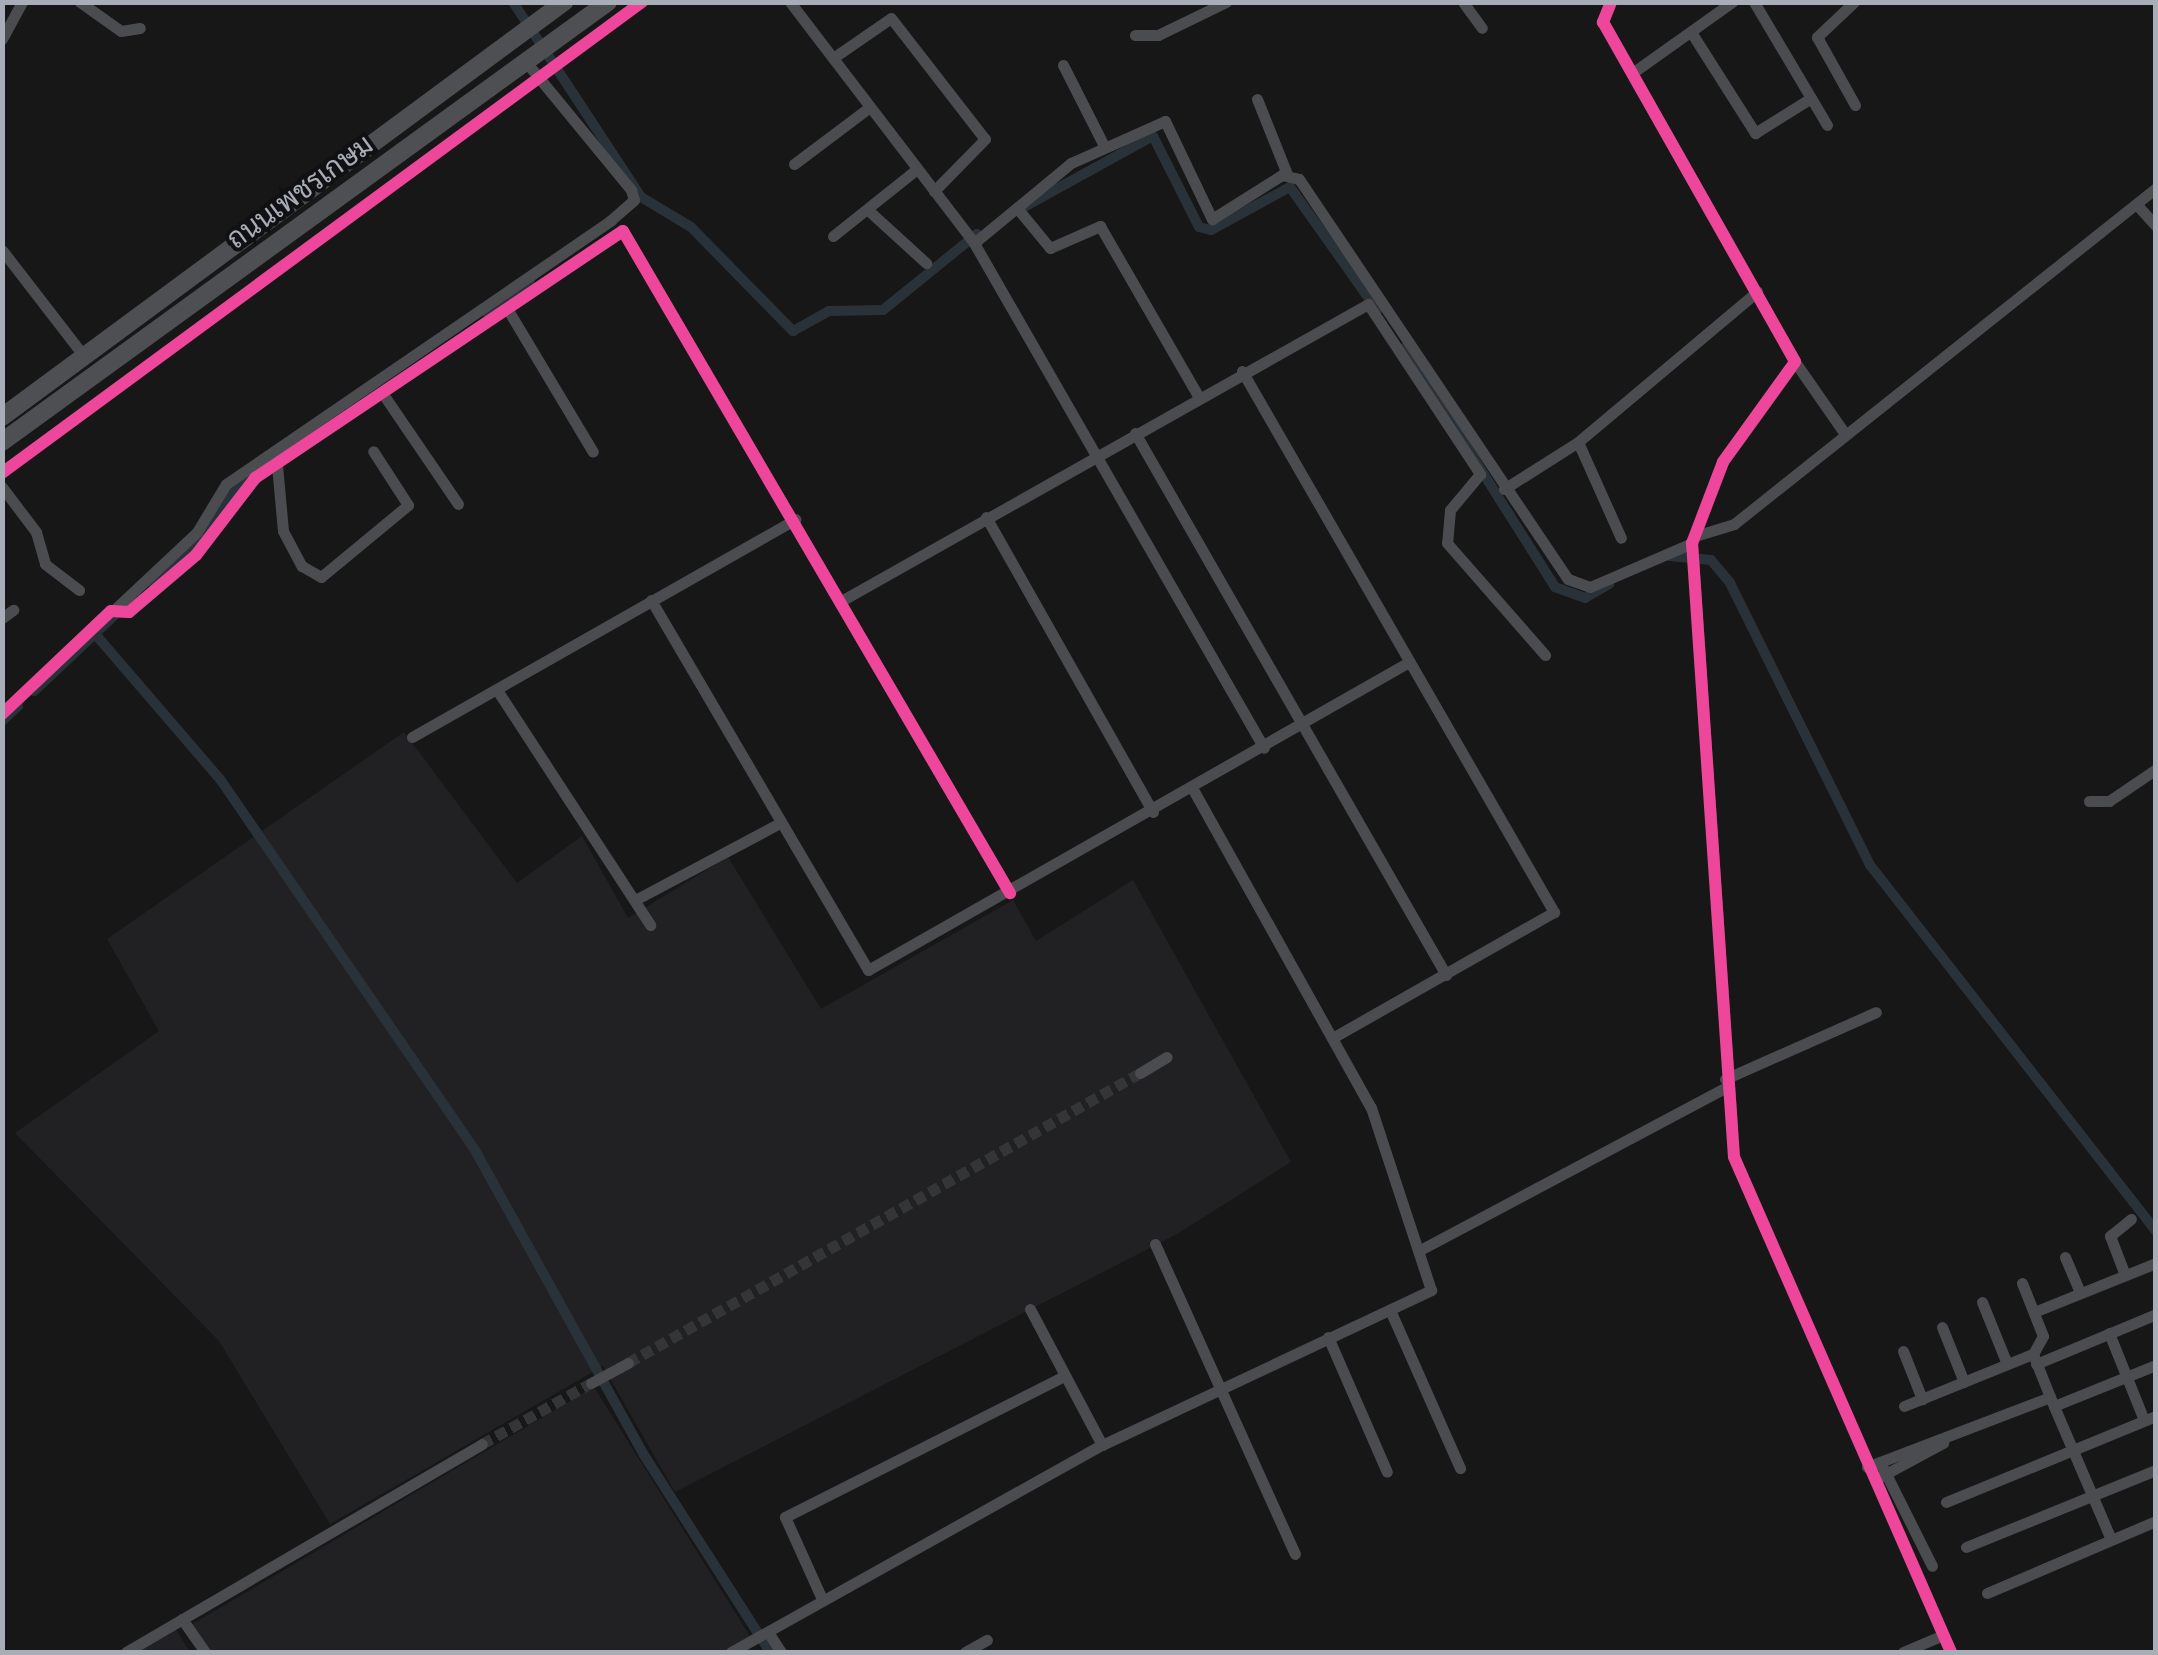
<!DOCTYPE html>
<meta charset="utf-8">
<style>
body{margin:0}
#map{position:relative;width:2158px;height:1655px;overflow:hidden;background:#171717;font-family:"Work Sans",Sarabun,sans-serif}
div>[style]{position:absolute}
.built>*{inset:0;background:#212123}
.canal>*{height:10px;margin:-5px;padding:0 5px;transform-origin:5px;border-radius:5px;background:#2a3239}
.minor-tunnel>*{height:11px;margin-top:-5.5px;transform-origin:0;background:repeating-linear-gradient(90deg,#343537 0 11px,transparent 0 16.5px)}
.minor>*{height:11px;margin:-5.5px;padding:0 5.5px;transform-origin:5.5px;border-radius:5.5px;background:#4b4c50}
.primary>*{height:18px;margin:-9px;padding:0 9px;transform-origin:9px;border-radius:9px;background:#4d4f52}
.cycleway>*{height:12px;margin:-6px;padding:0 6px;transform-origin:6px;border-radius:6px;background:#ed469a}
span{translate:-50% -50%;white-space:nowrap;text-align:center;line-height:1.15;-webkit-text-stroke:8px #111113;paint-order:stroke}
.street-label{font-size:28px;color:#a8adb8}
.frame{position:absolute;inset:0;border:5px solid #a8adb8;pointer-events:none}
</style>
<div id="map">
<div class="built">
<div style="clip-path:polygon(404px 732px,517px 883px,582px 836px,628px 918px,728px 857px,821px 1009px,1013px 900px,1036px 941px,1133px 880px,1291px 1162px,1177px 1234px,675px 1492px,603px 1366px,330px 1524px,219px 1341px,15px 1133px,159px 1031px,107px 939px)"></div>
<div style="clip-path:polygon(594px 1387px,751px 1638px,726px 1652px,207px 1652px,189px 1626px)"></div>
<div style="clip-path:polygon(175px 1628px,190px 1652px,136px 1652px)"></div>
</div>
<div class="canal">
<div style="left:513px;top:2px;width:233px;rotate:56.7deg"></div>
<div style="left:641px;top:197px;width:58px;rotate:31deg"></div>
<div style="left:691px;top:227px;width:146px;rotate:45.6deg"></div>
<div style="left:793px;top:331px;width:41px;rotate:-29.1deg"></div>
<div style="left:829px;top:311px;width:54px;rotate:-1.1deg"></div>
<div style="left:883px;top:310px;width:121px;rotate:-39deg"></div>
<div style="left:1022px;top:208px;width:149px;rotate:-28.8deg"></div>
<div style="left:1153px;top:136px;width:102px;rotate:63.2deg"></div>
<div style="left:1199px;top:227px;width:12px;rotate:14deg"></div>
<div style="left:1211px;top:230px;width:90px;rotate:-28.6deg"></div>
<div style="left:1290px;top:187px;width:151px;rotate:54.7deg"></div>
<div style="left:486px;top:312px;width:53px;rotate:-34.3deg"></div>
<div style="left:1404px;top:348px;width:283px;rotate:57.7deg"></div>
<div style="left:1555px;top:587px;width:32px;rotate:20deg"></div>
<div style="left:1585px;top:598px;width:28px;rotate:-30deg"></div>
<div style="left:1670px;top:556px;width:41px;rotate:5.6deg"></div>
<div style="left:1711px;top:560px;width:30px;rotate:50deg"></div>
<div style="left:1730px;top:583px;width:315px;rotate:63.6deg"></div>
<div style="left:1870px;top:865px;width:464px;rotate:52deg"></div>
<div style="left:151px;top:582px;width:62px;rotate:-41.1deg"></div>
<div style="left:198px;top:541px;width:79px;rotate:-53.7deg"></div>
<div style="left:96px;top:635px;width:190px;rotate:49.3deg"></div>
<div style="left:220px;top:779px;width:452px;rotate:55.5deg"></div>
<div style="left:476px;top:1152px;width:346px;rotate:61deg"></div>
<div style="left:644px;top:1455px;width:234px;rotate:57.4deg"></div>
<div style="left:34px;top:691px;width:118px;rotate:-43.3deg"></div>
<div style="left:2px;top:721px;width:22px;rotate:-43deg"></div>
</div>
<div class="minor-tunnel">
<div style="left:628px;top:1363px;width:588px;rotate:-29.53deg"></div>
<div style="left:482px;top:1444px;width:125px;rotate:-29.2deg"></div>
</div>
<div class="minor">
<div style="left:80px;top:2px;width:50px;rotate:35.3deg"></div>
<div style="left:121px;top:31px;width:19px;rotate:-9deg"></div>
<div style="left:790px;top:2px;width:303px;rotate:52.6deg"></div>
<div style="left:974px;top:243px;width:582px;rotate:60.13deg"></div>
<div style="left:1463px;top:2px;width:32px;rotate:54deg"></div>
<div style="left:1611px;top:2px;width:22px;rotate:112deg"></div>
<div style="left:1603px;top:22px;width:390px;rotate:60.5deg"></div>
<div style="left:1795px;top:362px;width:123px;rotate:125.8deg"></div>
<div style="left:1723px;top:462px;width:87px;rotate:110.9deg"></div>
<div style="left:1692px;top:543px;width:615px;rotate:86.09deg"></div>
<div style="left:1734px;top:1157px;width:540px;rotate:66.33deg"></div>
<div style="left:1754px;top:2px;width:143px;rotate:59.3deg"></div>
<div style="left:1854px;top:2px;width:51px;rotate:136.6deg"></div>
<div style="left:1817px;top:37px;width:78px;rotate:60.8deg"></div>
<div style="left:1691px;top:32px;width:120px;rotate:57.6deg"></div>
<div style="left:1755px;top:133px;width:66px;rotate:-32deg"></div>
<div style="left:1135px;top:35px;width:23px"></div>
<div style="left:1158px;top:35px;width:76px;rotate:-25.9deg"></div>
<div style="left:2px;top:39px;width:42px;rotate:-61.6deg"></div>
<div style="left:833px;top:58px;width:70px;rotate:-34.6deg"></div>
<div style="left:891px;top:18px;width:153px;rotate:52.2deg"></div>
<div style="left:985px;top:139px;width:73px;rotate:134.4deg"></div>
<div style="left:526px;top:62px;width:166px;rotate:50.6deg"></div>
<div style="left:631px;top:190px;width:10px;rotate:73deg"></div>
<div style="left:634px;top:200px;width:33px;rotate:139deg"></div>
<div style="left:1063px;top:65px;width:89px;rotate:63.1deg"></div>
<div style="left:1635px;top:71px;width:119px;rotate:-35.4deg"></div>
<div style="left:1257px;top:99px;width:81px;rotate:68.2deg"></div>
<div style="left:794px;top:164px;width:95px;rotate:-36.9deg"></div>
<div style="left:2138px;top:206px;width:27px;rotate:48deg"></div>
<div style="left:1017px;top:208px;width:52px;rotate:50.5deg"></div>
<div style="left:1050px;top:248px;width:55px;rotate:-23.7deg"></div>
<div style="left:1100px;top:226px;width:196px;rotate:60deg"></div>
<div style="left:868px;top:210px;width:79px;rotate:42.4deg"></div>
<div style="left:833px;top:236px;width:107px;rotate:-38.6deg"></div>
<div style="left:974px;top:243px;width:126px;rotate:-39.5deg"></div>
<div style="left:1071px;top:163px;width:103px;rotate:-24.1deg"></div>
<div style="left:1165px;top:121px;width:109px;rotate:64.4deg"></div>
<div style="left:1212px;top:219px;width:83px;rotate:-32.2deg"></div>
<div style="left:1282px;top:175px;width:17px;rotate:13deg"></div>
<div style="left:1299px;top:179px;width:482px;rotate:56.1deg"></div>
<div style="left:1568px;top:579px;width:23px;rotate:20deg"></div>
<div style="left:1590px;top:587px;width:111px;rotate:-23.3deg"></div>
<div style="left:2px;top:250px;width:134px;rotate:52.3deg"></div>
<div style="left:508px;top:310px;width:165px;rotate:59.1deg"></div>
<div style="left:1795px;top:362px;width:88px;rotate:55.2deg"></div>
<div style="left:1242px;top:371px;width:625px;rotate:60.03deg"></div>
<div style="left:1554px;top:912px;width:253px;rotate:150.4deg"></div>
<div style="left:383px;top:394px;width:133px;rotate:55.7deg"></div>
<div style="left:1135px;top:433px;width:625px;rotate:60.15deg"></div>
<div style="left:1578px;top:442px;width:105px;rotate:65.9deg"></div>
<div style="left:277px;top:465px;width:66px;rotate:84.8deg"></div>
<div style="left:283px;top:531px;width:40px;rotate:62deg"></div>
<div style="left:302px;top:566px;width:22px;rotate:30deg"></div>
<div style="left:321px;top:577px;width:113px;rotate:-39.6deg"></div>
<div style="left:408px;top:505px;width:64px;rotate:-122.9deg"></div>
<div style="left:2px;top:487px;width:56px;rotate:52.9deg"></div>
<div style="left:36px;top:532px;width:33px;rotate:74deg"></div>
<div style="left:45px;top:564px;width:43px;rotate:37.4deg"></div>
<div style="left:1504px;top:489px;width:88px;rotate:-32.4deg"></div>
<div style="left:1578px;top:442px;width:234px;rotate:-40deg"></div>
<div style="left:986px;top:517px;width:339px;rotate:60.5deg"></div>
<div style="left:1695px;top:536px;width:41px;rotate:-17.1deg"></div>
<div style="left:1734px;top:524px;width:539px;rotate:-38.53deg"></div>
<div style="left:651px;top:600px;width:429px;rotate:59.6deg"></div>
<div style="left:868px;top:970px;width:623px;rotate:-29.65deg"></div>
<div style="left:841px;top:601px;width:605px;rotate:-29.4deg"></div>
<div style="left:1368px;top:304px;width:204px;rotate:56.6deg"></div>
<div style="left:1480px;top:474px;width:47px;rotate:129.8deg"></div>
<div style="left:1450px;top:510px;width:33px;rotate:95deg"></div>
<div style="left:1447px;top:543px;width:149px;rotate:48.8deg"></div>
<div style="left:114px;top:610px;width:114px;rotate:-43.2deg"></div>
<div style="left:197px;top:532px;width:56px;rotate:-58.9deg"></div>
<div style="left:226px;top:484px;width:467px;rotate:-34.4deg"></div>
<div style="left:2px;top:618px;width:14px;rotate:-36deg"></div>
<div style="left:499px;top:693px;width:277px;rotate:56.9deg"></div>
<div style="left:2px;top:714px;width:150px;rotate:-43.4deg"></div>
<div style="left:111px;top:611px;width:18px;rotate:3deg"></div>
<div style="left:129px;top:612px;width:88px;rotate:-40.4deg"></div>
<div style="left:196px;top:555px;width:97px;rotate:-52.5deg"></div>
<div style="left:255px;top:478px;width:443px;rotate:-33.9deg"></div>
<div style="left:623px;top:231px;width:767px;rotate:59.69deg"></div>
<div style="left:412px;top:737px;width:441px;rotate:-29.6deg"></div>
<div style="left:2089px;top:801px;width:20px"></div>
<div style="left:2109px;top:801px;width:57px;rotate:-34.2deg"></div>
<div style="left:635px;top:900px;width:164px;rotate:-28deg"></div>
<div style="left:1140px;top:1073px;width:31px;rotate:-31deg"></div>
<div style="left:1725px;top:1079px;width:165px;rotate:-23.9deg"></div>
<div style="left:1155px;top:1244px;width:340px;rotate:65.7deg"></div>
<div style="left:1420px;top:1250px;width:347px;rotate:-28deg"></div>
<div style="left:2065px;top:1257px;width:39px;rotate:67deg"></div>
<div style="left:2125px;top:1275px;width:42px;rotate:-111deg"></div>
<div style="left:2110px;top:1236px;width:27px;rotate:-39deg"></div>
<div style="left:2022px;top:1283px;width:57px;rotate:68.4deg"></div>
<div style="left:2043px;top:1336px;width:21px;rotate:119deg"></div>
<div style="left:1982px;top:1302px;width:67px;rotate:68deg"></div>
<div style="left:1030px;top:1309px;width:154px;rotate:62.1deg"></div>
<div style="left:1390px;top:1310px;width:173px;rotate:66.1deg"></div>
<div style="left:2034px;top:1312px;width:131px;rotate:-21.9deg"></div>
<div style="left:1942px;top:1327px;width:59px;rotate:68.2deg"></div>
<div style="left:2109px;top:1333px;width:94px;rotate:68.1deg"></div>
<div style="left:1328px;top:1337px;width:147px;rotate:66.4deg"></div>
<div style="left:1903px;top:1351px;width:52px;rotate:68.4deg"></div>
<div style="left:2036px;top:1364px;width:130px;rotate:-22.6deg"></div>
<div style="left:591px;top:1383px;width:42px;rotate:-28.4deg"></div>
<div style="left:1904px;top:1406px;width:139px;rotate:-22deg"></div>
<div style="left:2033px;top:1354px;width:46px;rotate:68.4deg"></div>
<div style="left:2054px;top:1406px;width:110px;rotate:-21.9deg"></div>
<div style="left:1880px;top:1462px;width:116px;rotate:63.4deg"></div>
<div style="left:1867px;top:1467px;width:196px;rotate:-20.9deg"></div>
<div style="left:2050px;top:1397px;width:155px;rotate:66.8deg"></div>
<div style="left:1880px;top:1477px;width:72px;rotate:-28.4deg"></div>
<div style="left:1946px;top:1502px;width:227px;rotate:-22.3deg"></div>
<div style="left:1966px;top:1547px;width:205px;rotate:-22.1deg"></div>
<div style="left:1987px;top:1593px;width:184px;rotate:-23.1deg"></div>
<div style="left:822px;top:1599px;width:90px;rotate:-114.3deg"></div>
<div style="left:785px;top:1517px;width:313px;rotate:-26.8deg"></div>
<div style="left:182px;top:1619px;width:40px;rotate:55.1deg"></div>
<div style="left:768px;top:1632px;width:24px;rotate:57deg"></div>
<div style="left:126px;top:1652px;width:412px;rotate:-30.3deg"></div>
<div style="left:731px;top:1652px;width:425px;rotate:-29.2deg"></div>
<div style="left:1102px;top:1445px;width:364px;rotate:-25.2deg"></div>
<div style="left:1431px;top:1290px;width:192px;rotate:-108.2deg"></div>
<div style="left:1371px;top:1108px;width:364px;rotate:-119.2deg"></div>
<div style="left:965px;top:1652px;width:25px;rotate:-29deg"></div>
<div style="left:1903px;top:1652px;width:43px;rotate:-23deg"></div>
</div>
<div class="primary">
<div style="left:2px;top:417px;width:699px;rotate:-36.44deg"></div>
<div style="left:2px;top:442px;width:749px;rotate:-35.98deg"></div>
</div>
<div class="cycleway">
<div style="left:1611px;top:2px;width:22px;rotate:112deg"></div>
<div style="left:1603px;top:22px;width:390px;rotate:60.5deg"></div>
<div style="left:1795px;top:362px;width:123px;rotate:125.8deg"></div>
<div style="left:1723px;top:462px;width:87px;rotate:110.9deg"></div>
<div style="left:1692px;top:543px;width:615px;rotate:86.09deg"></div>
<div style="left:1734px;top:1157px;width:540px;rotate:66.33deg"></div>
<div style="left:2px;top:473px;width:795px;rotate:-36.35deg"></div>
<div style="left:2px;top:714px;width:150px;rotate:-43.4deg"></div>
<div style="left:111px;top:611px;width:18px;rotate:3deg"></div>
<div style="left:129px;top:612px;width:88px;rotate:-40.4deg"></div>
<div style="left:196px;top:555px;width:97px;rotate:-52.5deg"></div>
<div style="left:255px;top:478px;width:443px;rotate:-33.9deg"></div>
<div style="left:623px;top:231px;width:767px;rotate:59.69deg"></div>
</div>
<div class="street-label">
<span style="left:300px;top:192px;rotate:-36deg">ถนนเพชรเกษม</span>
</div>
<div class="frame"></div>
</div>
